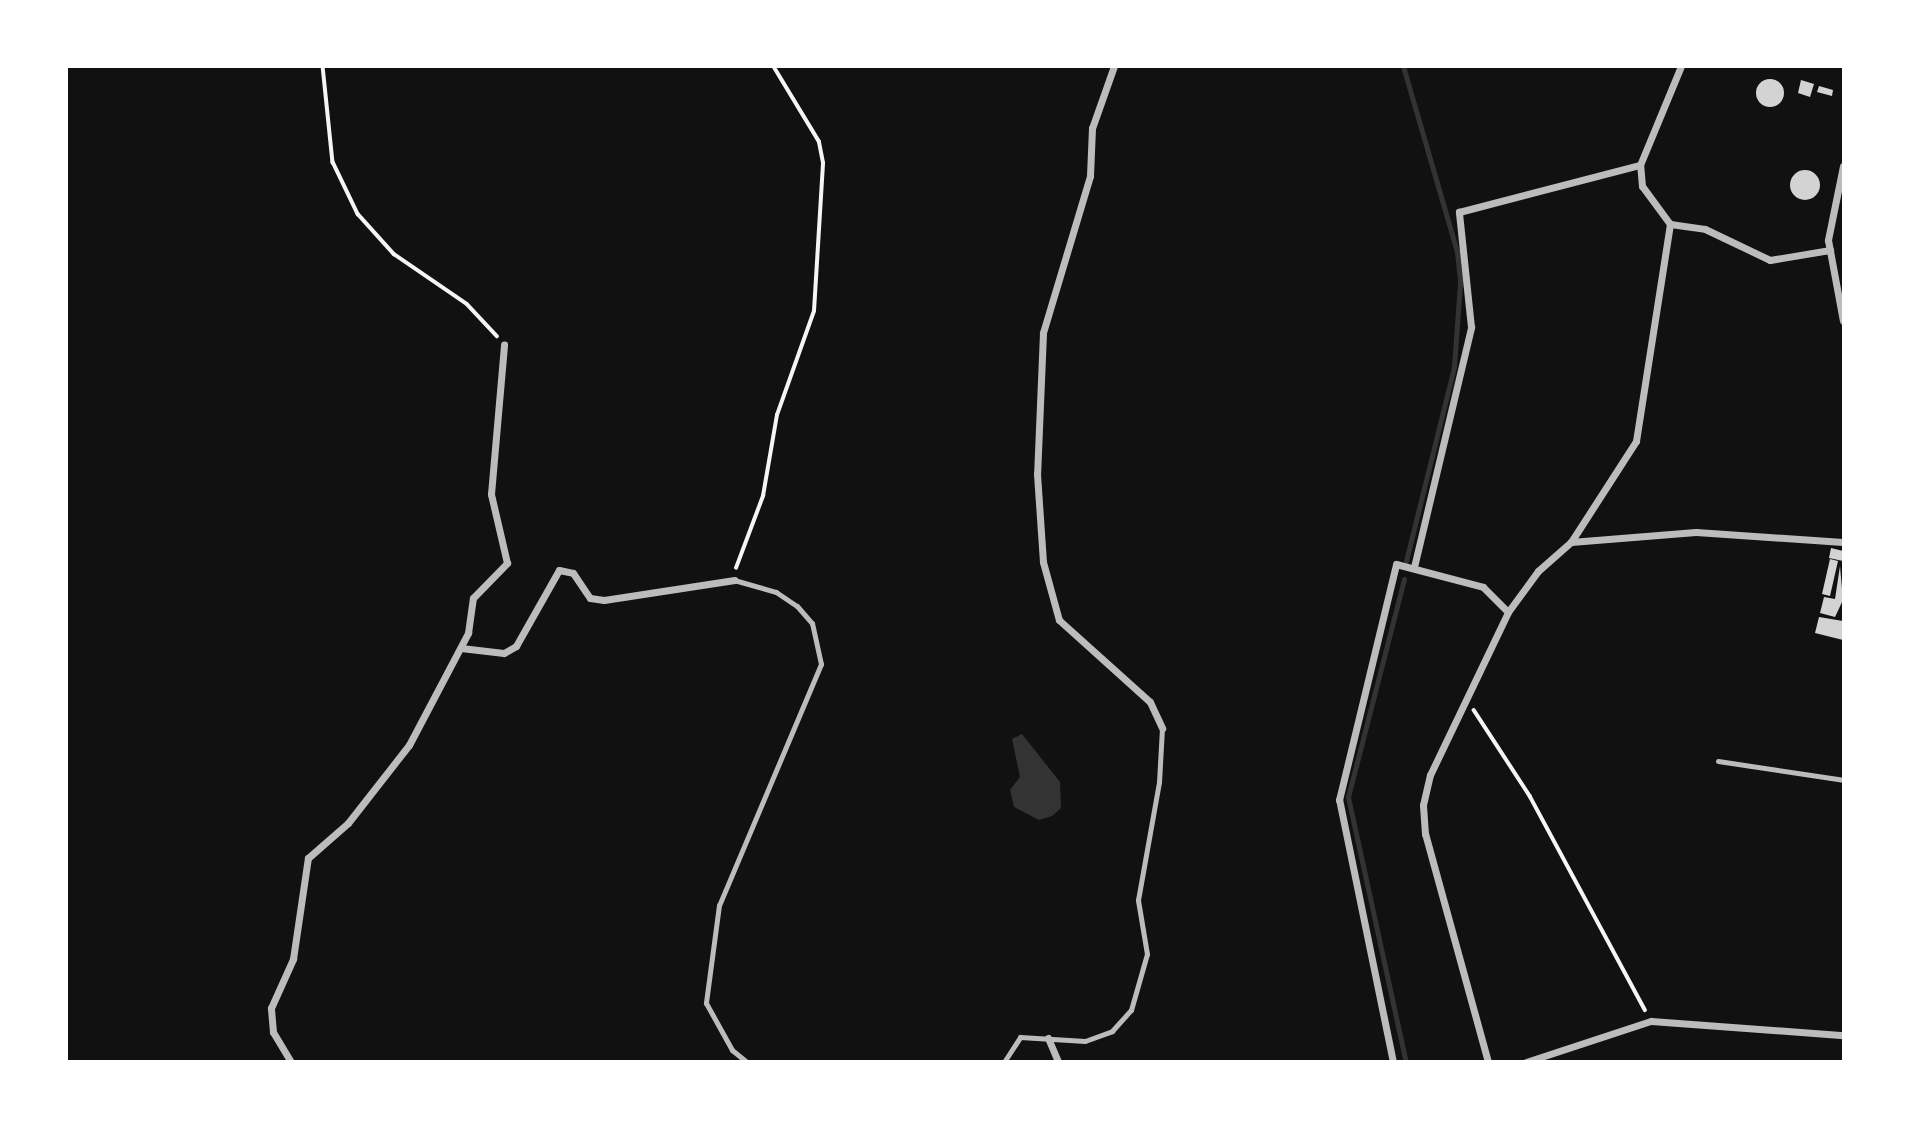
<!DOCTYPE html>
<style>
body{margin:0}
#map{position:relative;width:1910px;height:1128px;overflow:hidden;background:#111;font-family:"Source Serif 4",serif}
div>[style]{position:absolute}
.water>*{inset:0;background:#333}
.stream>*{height:5px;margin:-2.5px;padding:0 2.5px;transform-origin:2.5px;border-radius:2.5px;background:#333}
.building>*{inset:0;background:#d3d3d3}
.round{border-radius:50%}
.path>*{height:3.5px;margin:-1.75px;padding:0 1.75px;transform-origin:1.75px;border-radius:1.75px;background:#f5f5f5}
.service>*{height:5px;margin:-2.5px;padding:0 2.5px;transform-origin:2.5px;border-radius:2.5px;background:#bcbcbc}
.minor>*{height:7px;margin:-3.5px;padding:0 3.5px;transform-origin:3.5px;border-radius:3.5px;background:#bcbcbc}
span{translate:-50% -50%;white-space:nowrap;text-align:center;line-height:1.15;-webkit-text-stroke:5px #fff;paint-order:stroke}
.frame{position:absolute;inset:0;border:68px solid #fff;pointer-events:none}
</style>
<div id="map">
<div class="water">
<div style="clip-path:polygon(1022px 734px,1060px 782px,1061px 808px,1052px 816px,1039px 820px,1014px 807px,1010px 790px,1020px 777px,1012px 739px)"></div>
</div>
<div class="stream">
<div style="left:1403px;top:66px;width:194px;rotate:73.8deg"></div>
<div style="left:1457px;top:252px;width:31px;rotate:84deg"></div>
<div style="left:1460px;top:283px;width:84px;rotate:94.1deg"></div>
<div style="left:1454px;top:367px;width:200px;rotate:103.9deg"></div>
<div style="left:1404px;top:579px;width:225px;rotate:104.4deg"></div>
<div style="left:1348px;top:797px;width:271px;rotate:77.7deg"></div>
</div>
<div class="building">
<div class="round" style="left:1756px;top:79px;width:28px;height:28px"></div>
<div style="clip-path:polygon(1801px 80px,1814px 84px,1810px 97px,1798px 93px)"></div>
<div style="clip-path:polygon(1819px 86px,1833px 90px,1832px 96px,1817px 92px)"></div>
<div class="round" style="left:1790px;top:170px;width:30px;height:30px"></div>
<div style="clip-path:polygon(1831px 548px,1843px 551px,1843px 561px,1829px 558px)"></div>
<div style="clip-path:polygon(1830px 559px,1838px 561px,1830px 596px,1822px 594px)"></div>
<div style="clip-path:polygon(1840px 566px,1843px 600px,1835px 617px,1820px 613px,1824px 597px,1835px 599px)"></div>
<div style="clip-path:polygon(1819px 617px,1843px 621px,1843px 640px,1815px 633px)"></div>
</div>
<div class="path">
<div style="left:323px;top:66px;width:97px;rotate:84.1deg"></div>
<div style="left:333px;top:162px;width:58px;rotate:64.3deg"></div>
<div style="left:358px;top:214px;width:54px;rotate:48deg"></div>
<div style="left:394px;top:254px;width:88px;rotate:34.4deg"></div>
<div style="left:467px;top:304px;width:44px;rotate:46.8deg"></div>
<div style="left:736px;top:568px;width:77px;rotate:-69.4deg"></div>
<div style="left:763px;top:496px;width:82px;rotate:-80.2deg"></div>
<div style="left:777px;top:415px;width:110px;rotate:-70.4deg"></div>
<div style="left:814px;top:311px;width:148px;rotate:-86.5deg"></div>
<div style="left:823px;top:163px;width:21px;rotate:-101deg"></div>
<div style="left:819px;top:142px;width:89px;rotate:-121.2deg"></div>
<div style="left:1474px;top:710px;width:103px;rotate:56.9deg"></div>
<div style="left:1530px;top:796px;width:243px;rotate:61.7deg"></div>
</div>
<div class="service">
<div style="left:734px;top:580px;width:44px;rotate:15.9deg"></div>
<div style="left:776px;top:592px;width:25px;rotate:34deg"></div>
<div style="left:797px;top:606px;width:23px;rotate:49deg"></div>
<div style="left:812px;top:623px;width:42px;rotate:77.6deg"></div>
<div style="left:821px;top:664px;width:262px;rotate:112.9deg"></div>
<div style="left:719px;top:905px;width:99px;rotate:97.6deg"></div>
<div style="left:706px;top:1003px;width:54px;rotate:61deg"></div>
<div style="left:732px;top:1050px;width:19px;rotate:39deg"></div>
<div style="left:1718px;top:761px;width:126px;rotate:8.6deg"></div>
<div style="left:1004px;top:1062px;width:30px;rotate:-57deg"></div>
<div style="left:1020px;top:1037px;width:65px;rotate:3.5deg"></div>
<div style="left:1085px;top:1041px;width:29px;rotate:-20deg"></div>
<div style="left:1112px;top:1031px;width:28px;rotate:-48deg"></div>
<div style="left:1131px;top:1010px;width:58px;rotate:-74.1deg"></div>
<div style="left:1147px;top:954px;width:55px;rotate:-99.5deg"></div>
<div style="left:1138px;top:900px;width:120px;rotate:-79.9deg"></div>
<div style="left:1159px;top:782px;width:54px;rotate:-86.8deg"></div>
</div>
<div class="minor">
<div style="left:1114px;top:66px;width:66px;rotate:109.5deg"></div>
<div style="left:1092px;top:128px;width:48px;rotate:92.4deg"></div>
<div style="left:1090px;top:176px;width:164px;rotate:106.7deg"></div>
<div style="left:1043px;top:333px;width:141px;rotate:92.4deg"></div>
<div style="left:1037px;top:474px;width:88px;rotate:86.1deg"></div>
<div style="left:1043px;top:562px;width:60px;rotate:74.6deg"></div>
<div style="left:1059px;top:620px;width:122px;rotate:42deg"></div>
<div style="left:1150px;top:702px;width:29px;rotate:65deg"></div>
<div style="left:1843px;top:166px;width:76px;rotate:101.5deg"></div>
<div style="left:1828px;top:240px;width:82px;rotate:79.5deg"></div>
<div style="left:1670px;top:224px;width:35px;rotate:8deg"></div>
<div style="left:1705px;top:229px;width:72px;rotate:25.5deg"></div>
<div style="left:1770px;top:260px;width:61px;rotate:-9.5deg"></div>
<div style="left:1571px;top:542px;width:125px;rotate:-4.6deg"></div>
<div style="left:1696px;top:532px;width:147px;rotate:3.9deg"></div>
<div style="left:1414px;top:567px;width:247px;rotate:-76.6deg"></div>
<div style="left:1471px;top:327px;width:116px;rotate:-96deg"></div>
<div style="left:1459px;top:212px;width:187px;rotate:-14.6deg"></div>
<div style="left:461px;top:648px;width:43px;rotate:6.6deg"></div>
<div style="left:504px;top:653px;width:14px;rotate:-30deg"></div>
<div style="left:516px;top:646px;width:87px;rotate:-60.5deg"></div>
<div style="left:559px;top:570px;width:14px;rotate:12deg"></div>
<div style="left:573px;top:573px;width:30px;rotate:56deg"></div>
<div style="left:590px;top:598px;width:14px;rotate:8deg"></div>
<div style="left:604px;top:600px;width:132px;rotate:-8.7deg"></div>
<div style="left:1048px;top:1038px;width:26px;rotate:67deg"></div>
<div style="left:291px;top:1062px;width:35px;rotate:-121deg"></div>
<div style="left:273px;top:1032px;width:24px;rotate:-95deg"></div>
<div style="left:271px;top:1008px;width:54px;rotate:-65.8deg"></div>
<div style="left:293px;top:959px;width:102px;rotate:-81.6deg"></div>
<div style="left:308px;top:858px;width:53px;rotate:-41.2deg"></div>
<div style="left:348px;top:823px;width:99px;rotate:-52deg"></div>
<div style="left:409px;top:745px;width:127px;rotate:-62.2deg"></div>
<div style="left:468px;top:633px;width:35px;rotate:-82deg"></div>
<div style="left:473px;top:598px;width:49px;rotate:-45.8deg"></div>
<div style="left:507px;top:563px;width:71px;rotate:-103.1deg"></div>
<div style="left:491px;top:494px;width:150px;rotate:-85deg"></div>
<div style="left:1393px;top:1062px;width:268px;rotate:-101.6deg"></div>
<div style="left:1339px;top:800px;width:243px;rotate:-76.4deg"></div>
<div style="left:1396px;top:564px;width:90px;rotate:14.8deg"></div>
<div style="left:1483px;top:587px;width:35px;rotate:45deg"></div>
<div style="left:1488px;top:1062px;width:237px;rotate:-105.4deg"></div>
<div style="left:1425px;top:834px;width:29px;rotate:-94deg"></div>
<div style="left:1423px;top:805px;width:31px;rotate:-77deg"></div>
<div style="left:1430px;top:775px;width:181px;rotate:-64.4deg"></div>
<div style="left:1508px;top:612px;width:51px;rotate:-53.8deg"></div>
<div style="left:1538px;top:571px;width:44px;rotate:-41.3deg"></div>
<div style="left:1571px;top:542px;width:120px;rotate:-57.2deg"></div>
<div style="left:1636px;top:441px;width:220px;rotate:-81.1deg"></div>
<div style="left:1670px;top:224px;width:47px;rotate:-126.4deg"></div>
<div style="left:1642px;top:186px;width:21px;rotate:-95deg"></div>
<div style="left:1640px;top:165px;width:107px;rotate:-67.5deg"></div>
<div style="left:1526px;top:1062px;width:132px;rotate:-18.2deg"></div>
<div style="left:1651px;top:1021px;width:193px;rotate:4.2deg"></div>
</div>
<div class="frame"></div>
</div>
